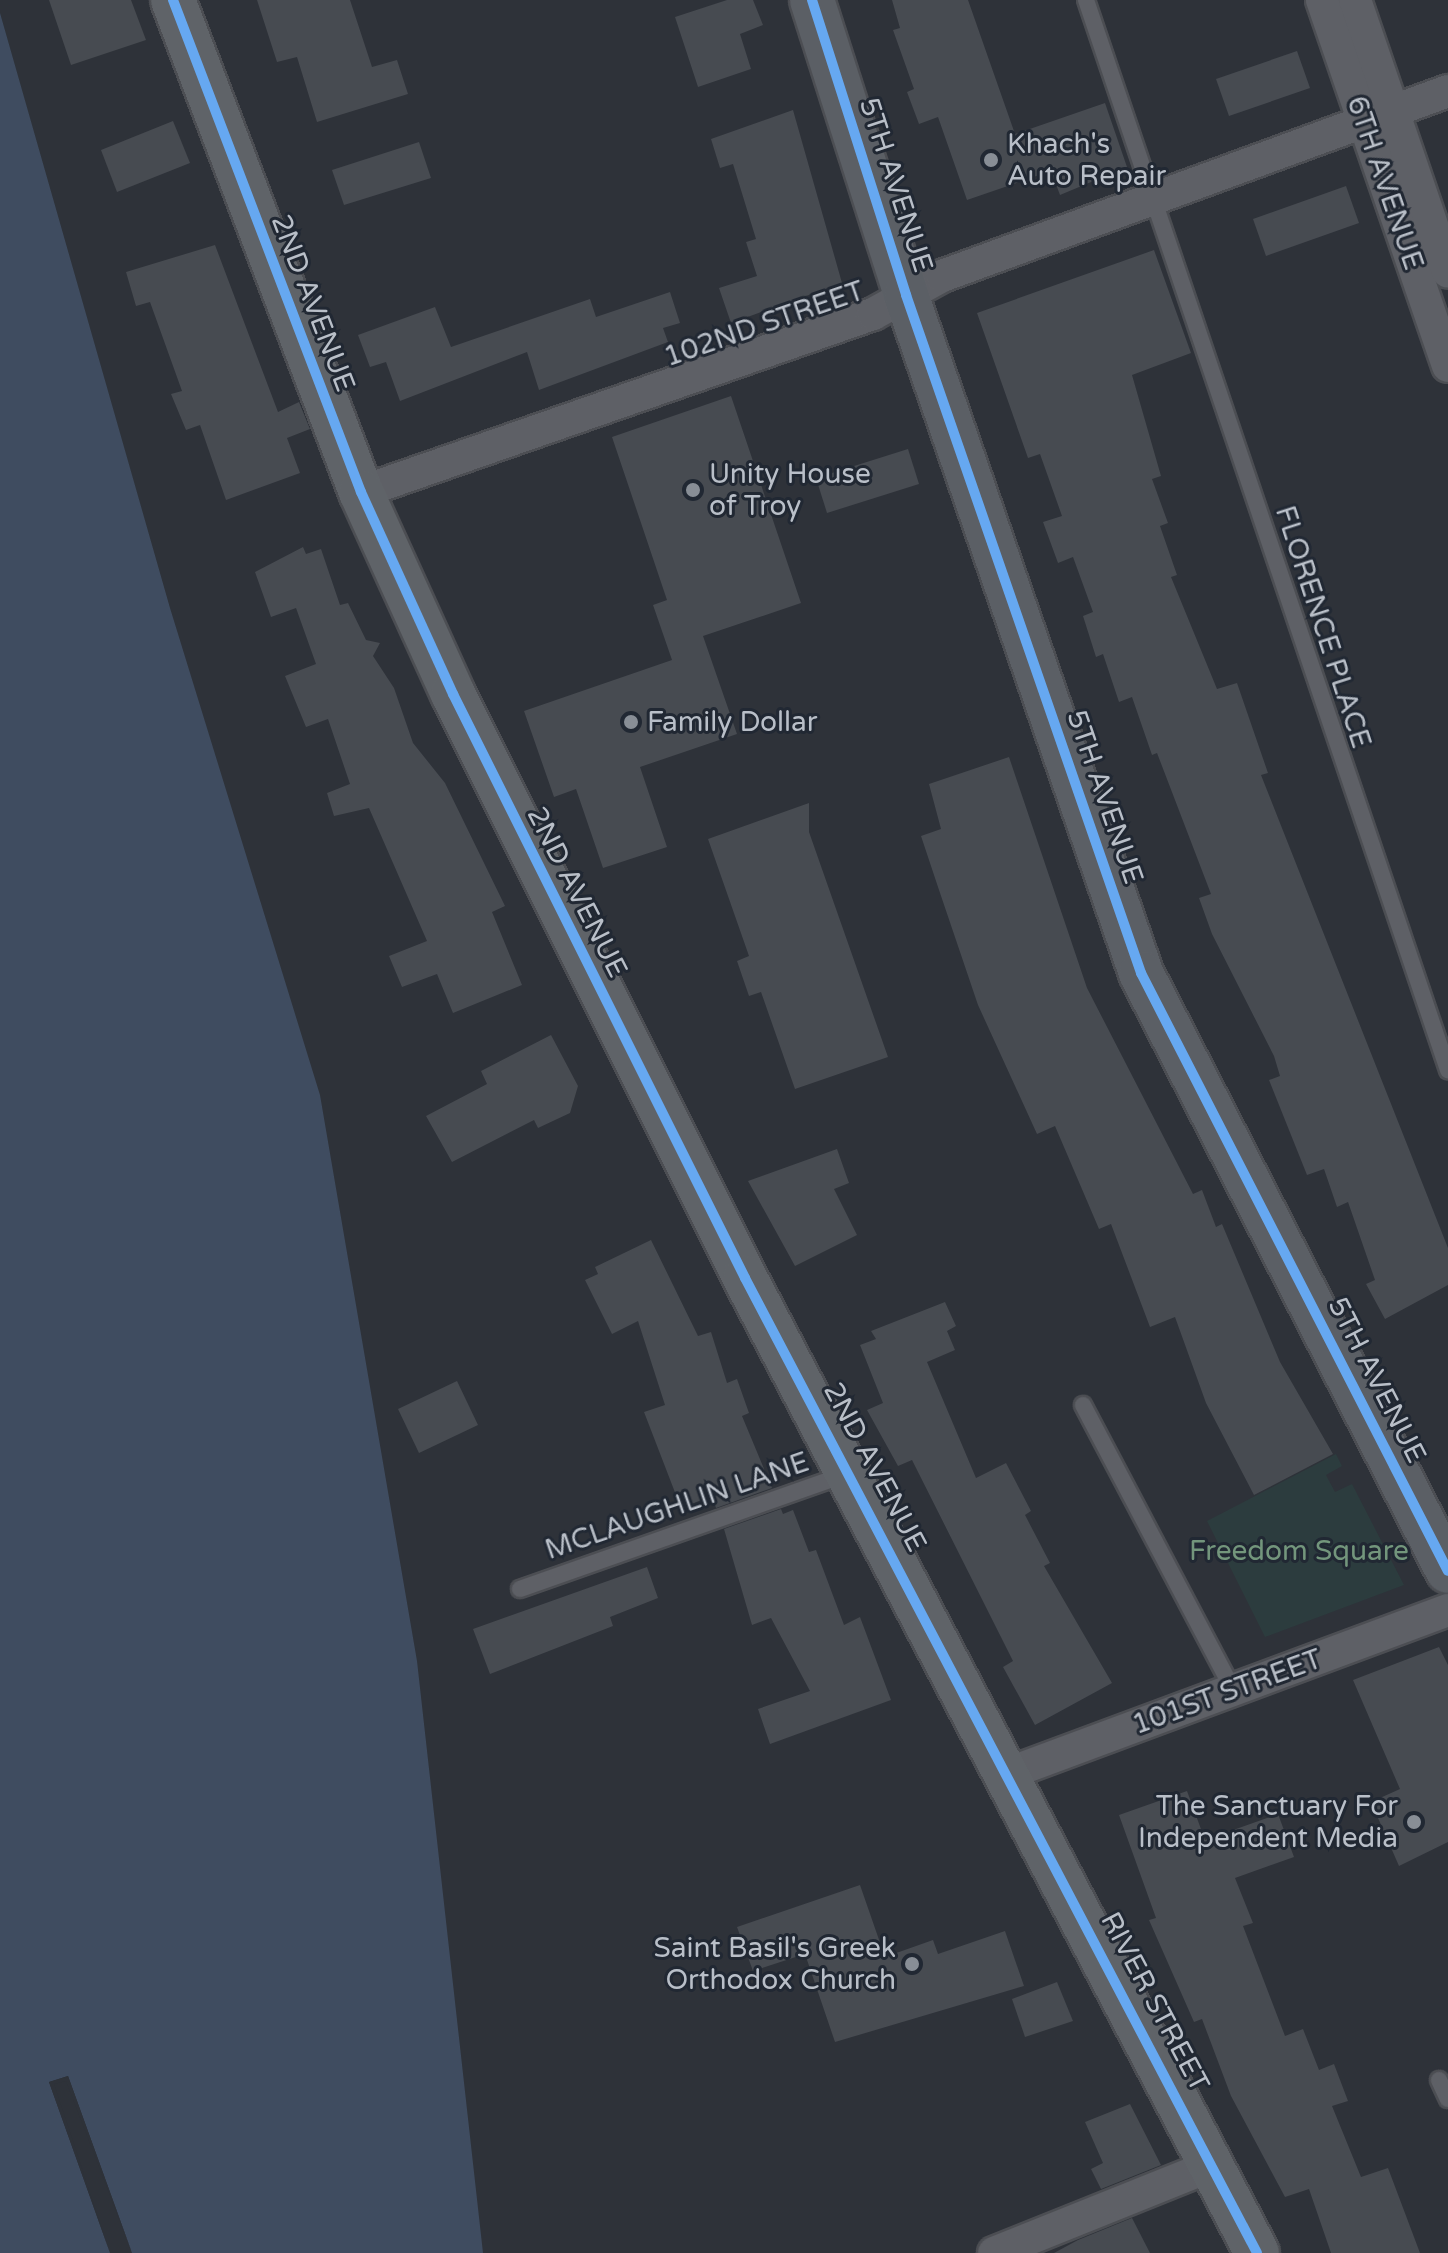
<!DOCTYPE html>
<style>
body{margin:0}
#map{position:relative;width:1448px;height:2253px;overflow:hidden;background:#2e3239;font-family:"Varela Round",sans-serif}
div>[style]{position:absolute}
.green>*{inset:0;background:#2c3c3e}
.water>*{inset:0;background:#3f4c60}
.pier>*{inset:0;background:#2e3239}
.building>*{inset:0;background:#474b51}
.roads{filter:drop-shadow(2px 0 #4c4e53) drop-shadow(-2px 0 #4c4e53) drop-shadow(0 2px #4c4e53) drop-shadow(0 -2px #4c4e53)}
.lane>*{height:16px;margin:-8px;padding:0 8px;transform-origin:8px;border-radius:8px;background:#5e6066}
.street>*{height:32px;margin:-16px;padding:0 16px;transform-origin:16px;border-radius:16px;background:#5e6066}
.secondary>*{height:44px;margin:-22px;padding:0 22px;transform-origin:22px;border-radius:22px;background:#5b5f65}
.primary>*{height:44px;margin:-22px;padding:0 22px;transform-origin:22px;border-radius:22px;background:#5f6368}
.cycleway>*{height:10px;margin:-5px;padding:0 5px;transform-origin:5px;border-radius:5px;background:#66a8f1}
.dots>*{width:22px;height:22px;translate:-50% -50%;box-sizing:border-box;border:4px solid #212833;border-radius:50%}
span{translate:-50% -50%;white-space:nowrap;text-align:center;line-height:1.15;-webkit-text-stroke:6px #212833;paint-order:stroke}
.poi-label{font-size:28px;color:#b9bfc8}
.left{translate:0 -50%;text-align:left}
.right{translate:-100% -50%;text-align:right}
.street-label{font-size:28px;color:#b9bfc8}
.park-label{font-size:28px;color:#73967c}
</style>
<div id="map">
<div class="green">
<div style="clip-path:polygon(1336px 1454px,1342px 1466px,1326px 1475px,1335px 1492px,1352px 1484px,1404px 1585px,1265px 1637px,1207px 1521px)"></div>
</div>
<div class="water">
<div style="clip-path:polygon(0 13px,170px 608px,320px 1095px,417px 1661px,483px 2253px,132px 2253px,68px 2076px,49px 2082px,110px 2253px,0 2253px)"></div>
</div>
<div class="pier">
<div style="clip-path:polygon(68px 2076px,132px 2253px,66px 2081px,54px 2084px,110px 2253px,49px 2082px)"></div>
</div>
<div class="building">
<div style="clip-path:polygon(49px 0,131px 0,146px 40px,71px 65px)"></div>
<div style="clip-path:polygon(257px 0,350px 0,372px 67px,397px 60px,408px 94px,317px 122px,297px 57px,277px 62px)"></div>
<div style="clip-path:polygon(727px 0,753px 0,763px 25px,740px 34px,751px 69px,698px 87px,675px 17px)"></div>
<div style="clip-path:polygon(892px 0,968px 0,1015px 134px,1105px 103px,1127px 167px,1060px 195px,1051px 171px,967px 200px,938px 117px,919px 124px,907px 92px,914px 89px,893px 30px,900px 28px)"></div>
<div style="clip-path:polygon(1297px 51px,1310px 88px,1229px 116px,1216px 79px)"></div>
<div style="clip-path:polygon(793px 110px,842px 283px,731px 323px,719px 288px,757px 276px,746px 242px,756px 239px,733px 164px,720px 168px,711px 139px)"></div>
<div style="clip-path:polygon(173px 121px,190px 163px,117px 192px,101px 150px)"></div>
<div style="clip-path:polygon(419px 142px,431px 178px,344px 205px,332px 170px)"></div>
<div style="clip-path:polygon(1346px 186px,1359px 223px,1266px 256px,1253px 219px)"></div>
<div style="clip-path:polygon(215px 245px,278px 412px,299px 402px,310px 429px,287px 438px,300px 473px,226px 500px,200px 425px,186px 430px,171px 394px,182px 391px,150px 302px,136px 306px,126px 272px)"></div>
<div style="clip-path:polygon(1154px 250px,1191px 353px,1132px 375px,1161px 476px,1152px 479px,1168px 523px,1160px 526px,1177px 575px,1171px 577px,1217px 689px,1237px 683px,1268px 773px,1261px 775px,1448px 1248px,1448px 1285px,1385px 1319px,1366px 1284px,1375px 1280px,1348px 1202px,1337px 1207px,1324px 1169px,1307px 1175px,1269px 1080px,1280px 1076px,1274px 1056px,1212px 934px,1199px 898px,1211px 894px,1157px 753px,1152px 755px,1132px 697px,1119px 702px,1103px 654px,1096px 657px,1083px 616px,1093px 612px,1073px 557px,1058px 563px,1043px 522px,1062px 516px,1040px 454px,1028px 458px,977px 313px)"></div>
<div style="clip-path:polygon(670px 292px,680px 323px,663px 328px,668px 342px,539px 390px,527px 352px,400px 401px,386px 362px,370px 367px,358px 335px,435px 307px,451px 347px,590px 299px,596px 317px)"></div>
<div style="clip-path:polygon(731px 396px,801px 603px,703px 636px,737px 734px,640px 767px,667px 847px,603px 868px,576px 789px,554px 797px,524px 711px,672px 660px,653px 605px,667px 600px,612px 437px)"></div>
<div style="clip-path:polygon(908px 449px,919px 484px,827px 513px,816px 478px)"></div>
<div style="clip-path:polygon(303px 547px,306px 554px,321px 549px,340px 605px,348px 603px,366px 640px,380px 643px,373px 656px,394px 688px,413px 743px,445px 783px,505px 906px,492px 912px,522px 985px,453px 1013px,437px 974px,402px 987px,389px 956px,427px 941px,369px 808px,334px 816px,327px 793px,350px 784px,328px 719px,306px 727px,285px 676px,316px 664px,296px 608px,271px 617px,255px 572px)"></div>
<div style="clip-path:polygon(1009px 757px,1087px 988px,1193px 1194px,1202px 1190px,1216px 1227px,1222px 1224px,1280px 1362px,1333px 1454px,1254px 1495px,1206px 1403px,1175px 1317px,1150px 1327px,1111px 1224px,1099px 1229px,1055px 1126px,1037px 1134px,978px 1005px,939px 890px,921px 836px,941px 829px,929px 784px)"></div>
<div style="clip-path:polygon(809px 803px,809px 832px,888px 1057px,795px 1089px,761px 992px,749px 996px,737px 961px,749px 956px,708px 839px)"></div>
<div style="clip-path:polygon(551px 1035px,578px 1086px,570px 1113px,538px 1128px,534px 1120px,452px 1162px,426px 1116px,487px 1084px,481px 1071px)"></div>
<div style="clip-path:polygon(837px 1149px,849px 1183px,834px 1189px,857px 1235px,795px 1266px,748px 1181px)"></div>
<div style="clip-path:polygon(651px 1240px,698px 1336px,711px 1332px,727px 1383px,737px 1379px,749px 1413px,742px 1416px,772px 1488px,716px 1508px,712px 1496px,681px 1508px,644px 1412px,665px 1405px,638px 1321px,612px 1334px,585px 1280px,598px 1274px,595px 1267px)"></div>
<div style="clip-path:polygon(945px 1302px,956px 1326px,947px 1331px,955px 1350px,927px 1362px,976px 1478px,1006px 1463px,1031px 1511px,1025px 1515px,1050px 1563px,1044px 1566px,1112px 1683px,1035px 1725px,1003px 1667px,1013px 1661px,912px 1460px,898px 1466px,867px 1410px,883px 1403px,860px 1345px,876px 1339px,871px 1331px)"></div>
<div style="clip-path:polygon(457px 1381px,478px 1425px,419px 1453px,398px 1409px)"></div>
<div style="clip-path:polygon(781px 1509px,783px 1514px,793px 1510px,809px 1552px,816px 1550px,844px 1625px,860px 1617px,891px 1700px,770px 1744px,758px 1709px,810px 1691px,771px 1618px,752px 1625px,724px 1529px)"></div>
<div style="clip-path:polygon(647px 1567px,658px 1598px,610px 1617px,613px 1626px,490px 1674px,473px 1629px)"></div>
<div style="clip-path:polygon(1439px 1647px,1448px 1665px,1448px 1842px,1399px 1866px,1371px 1802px,1400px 1789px,1353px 1680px)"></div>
<div style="clip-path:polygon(1187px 1791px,1205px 1840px,1278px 1814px,1294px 1857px,1235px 1878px,1253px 1923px,1243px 1926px,1285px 2036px,1303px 2029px,1319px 2070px,1334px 2064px,1348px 2101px,1332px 2106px,1361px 2177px,1388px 2168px,1420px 2253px,1331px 2253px,1309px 2189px,1285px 2197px,1231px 2096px,1202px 2019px,1194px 2022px,1149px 1920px,1156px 1918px,1119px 1815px)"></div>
<div style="clip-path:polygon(860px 1885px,885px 1957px,933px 1940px,938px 1954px,1005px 1931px,1024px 1986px,835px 2042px,805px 1954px,753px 1971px,737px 1927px)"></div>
<div style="clip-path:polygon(1057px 1982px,1073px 2021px,1025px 2037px,1012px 1999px)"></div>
<div style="clip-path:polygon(1130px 2104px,1161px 2165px,1101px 2189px,1091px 2169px,1103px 2163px,1085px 2122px)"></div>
<div style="clip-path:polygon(1132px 2218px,1150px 2253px,1054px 2253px,1078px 2240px)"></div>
</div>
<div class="roads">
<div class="lane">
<div style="left:1086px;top:0;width:1130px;rotate:71.31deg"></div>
<div style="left:1083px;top:1405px;width:322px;rotate:62.2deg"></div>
<div style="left:520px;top:1589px;width:346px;rotate:-19.4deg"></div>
<div style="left:1439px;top:2080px;width:21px;rotate:65deg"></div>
</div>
<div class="street">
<div style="left:1322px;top:0;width:387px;rotate:71deg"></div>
<div style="left:1355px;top:0;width:287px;rotate:71.1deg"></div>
<div style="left:361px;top:492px;width:542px;rotate:-19.17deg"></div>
<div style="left:873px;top:314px;width:79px;rotate:-28.8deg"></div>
<div style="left:942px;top:276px;width:539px;rotate:-20.08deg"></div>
<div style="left:1007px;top:1774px;width:471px;rotate:-20.4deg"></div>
<div style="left:994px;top:2253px;width:236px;rotate:-21.9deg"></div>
</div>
<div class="secondary">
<div style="left:812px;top:0;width:310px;rotate:72.3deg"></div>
<div style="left:906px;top:295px;width:718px;rotate:70.88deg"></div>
<div style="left:1141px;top:973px;width:672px;rotate:62.83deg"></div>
</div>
<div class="primary">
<div style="left:173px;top:0;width:527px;rotate:69.09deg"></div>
<div style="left:361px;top:492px;width:222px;rotate:65.5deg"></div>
<div style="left:453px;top:694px;width:653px;rotate:63.43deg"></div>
<div style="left:745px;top:1278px;width:1101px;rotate:62.29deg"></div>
</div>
</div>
<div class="cycleway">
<div style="left:173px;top:0;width:527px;rotate:69.09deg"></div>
<div style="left:361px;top:492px;width:222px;rotate:65.5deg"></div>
<div style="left:453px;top:694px;width:653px;rotate:63.43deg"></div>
<div style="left:745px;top:1278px;width:1101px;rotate:62.29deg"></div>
<div style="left:812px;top:0;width:310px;rotate:72.3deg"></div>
<div style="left:906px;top:295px;width:718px;rotate:70.88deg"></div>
<div style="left:1141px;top:973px;width:672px;rotate:62.83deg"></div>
</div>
<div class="dots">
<div style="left:991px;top:160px;background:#888e96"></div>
<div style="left:693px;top:490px;background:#888e96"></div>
<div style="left:631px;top:722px;background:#888e96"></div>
<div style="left:1414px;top:1822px;background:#888e96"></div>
<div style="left:912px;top:1964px;background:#888e96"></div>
</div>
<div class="poi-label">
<span class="left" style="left:1007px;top:160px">Khach's<br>Auto Repair</span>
<span class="left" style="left:709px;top:490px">Unity House<br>of Troy</span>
<span class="left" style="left:647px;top:722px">Family Dollar</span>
<span class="right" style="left:1398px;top:1822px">The Sanctuary For<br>Independent Media</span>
<span class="right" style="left:896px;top:1964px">Saint Basil's Greek<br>Orthodox Church</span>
</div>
<div class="street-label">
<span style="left:1385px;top:183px;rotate:71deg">6TH AVENUE</span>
<span style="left:896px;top:185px;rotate:72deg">5TH AVENUE</span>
<span style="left:313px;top:303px;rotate:69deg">2ND AVENUE</span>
<span style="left:764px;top:324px;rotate:-19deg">102ND STREET</span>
<span style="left:1323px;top:627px;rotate:72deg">FLORENCE PLACE</span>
<span style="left:1105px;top:797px;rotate:71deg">5TH AVENUE</span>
<span style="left:577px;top:892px;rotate:63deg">2ND AVENUE</span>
<span style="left:1377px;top:1380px;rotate:63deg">5TH AVENUE</span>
<span style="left:875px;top:1467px;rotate:62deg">2ND AVENUE</span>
<span style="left:677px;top:1506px;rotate:-19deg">MCLAUGHLIN LANE</span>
<span style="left:1227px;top:1692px;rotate:-20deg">101ST STREET</span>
<span style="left:1155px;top:2002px;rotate:62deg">RIVER STREET</span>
</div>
<div class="park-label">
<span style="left:1299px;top:1551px">Freedom Square</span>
</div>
</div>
